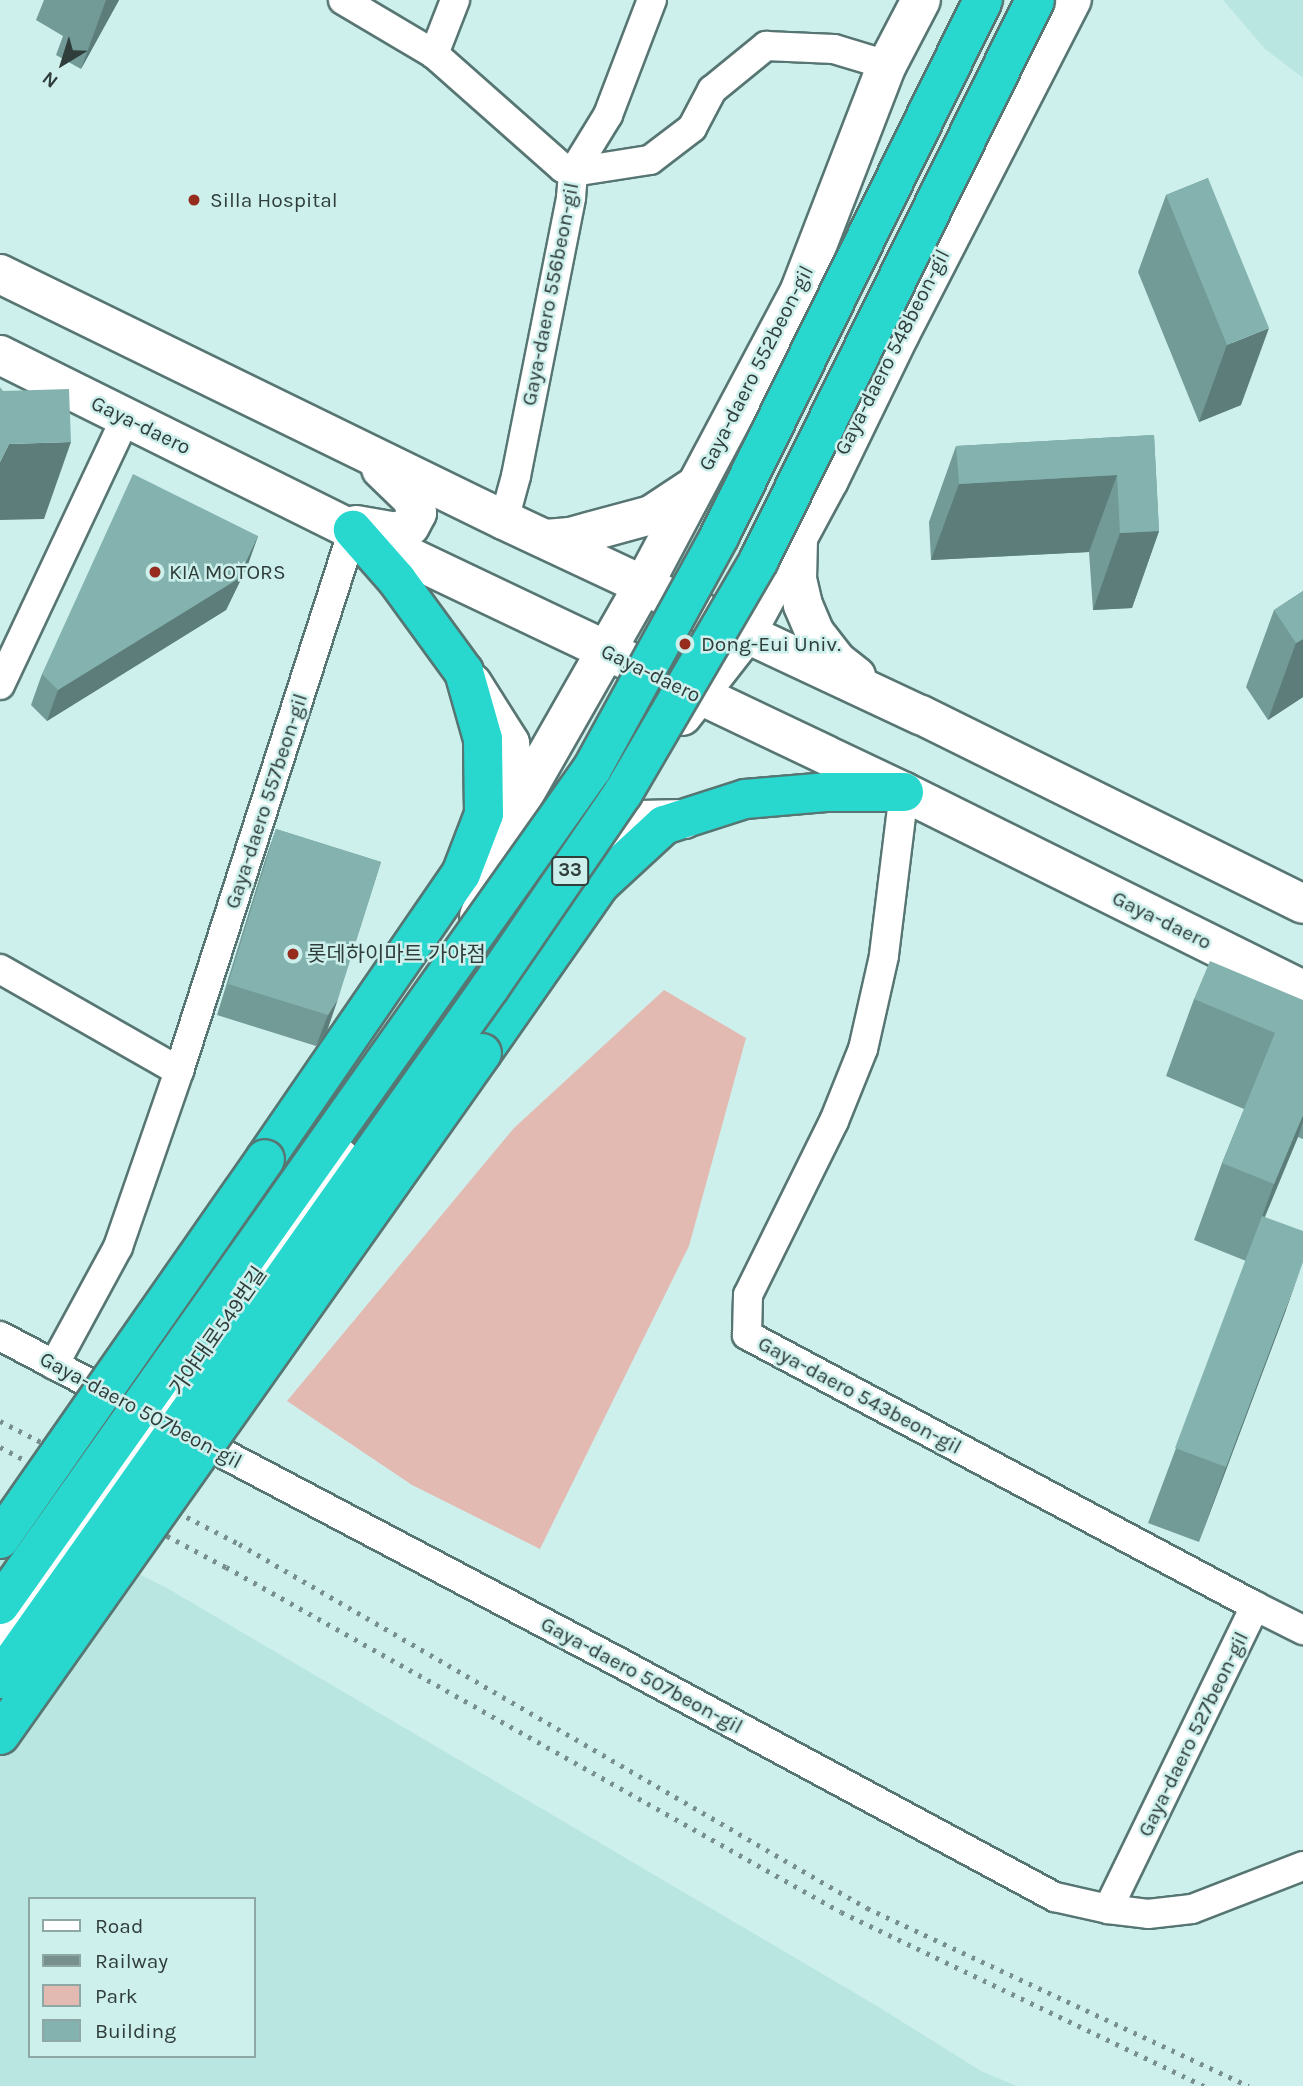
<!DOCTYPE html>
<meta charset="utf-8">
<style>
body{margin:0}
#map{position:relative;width:1303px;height:2086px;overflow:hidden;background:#cef0ed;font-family:Karla,"Noto Sans KR",sans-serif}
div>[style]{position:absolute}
.built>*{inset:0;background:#bae6e2}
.green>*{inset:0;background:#e3bab2}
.roads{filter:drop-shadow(2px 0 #577673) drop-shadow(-2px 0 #577673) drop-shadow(0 2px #577673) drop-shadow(0 -2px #577673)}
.street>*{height:28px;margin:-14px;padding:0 14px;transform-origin:14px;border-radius:14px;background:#fff}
.secondary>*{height:38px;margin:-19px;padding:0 19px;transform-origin:19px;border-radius:19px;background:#fff}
.highway>*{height:38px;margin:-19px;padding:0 19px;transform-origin:19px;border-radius:19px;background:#28d8cf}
.rail>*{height:5px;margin-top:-2.5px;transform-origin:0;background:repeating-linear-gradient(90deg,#78908d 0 3.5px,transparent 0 10.5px)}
.bridges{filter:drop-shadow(2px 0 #577673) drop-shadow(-2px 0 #577673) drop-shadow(0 2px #577673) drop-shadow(0 -2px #577673)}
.secondary-bridge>*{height:38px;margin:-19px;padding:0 19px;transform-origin:19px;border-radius:19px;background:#fff}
.highway-bridge>*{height:38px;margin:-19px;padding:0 19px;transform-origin:19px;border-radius:19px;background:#28d8cf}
.wall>*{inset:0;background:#729a96}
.shaded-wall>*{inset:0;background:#5c7d7a}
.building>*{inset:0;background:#84b3af}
.dots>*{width:19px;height:19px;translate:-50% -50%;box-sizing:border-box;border:4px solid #cef0ed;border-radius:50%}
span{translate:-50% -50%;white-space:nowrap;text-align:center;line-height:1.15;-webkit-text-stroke:5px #cef0ed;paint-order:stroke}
.shield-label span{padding:2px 5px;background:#cef0ed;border:2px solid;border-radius:5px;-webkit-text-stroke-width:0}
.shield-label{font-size:19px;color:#2f3d3b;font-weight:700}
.poi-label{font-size:21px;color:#2f3d3b}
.left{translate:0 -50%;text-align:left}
.street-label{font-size:21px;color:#2f3d3b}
.legend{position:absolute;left:28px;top:1897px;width:228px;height:161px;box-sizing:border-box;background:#cef0ed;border:2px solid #8ea8a6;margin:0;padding:9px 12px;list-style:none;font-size:21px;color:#2f3d3b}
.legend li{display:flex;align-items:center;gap:14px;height:35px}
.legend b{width:35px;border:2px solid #8ea8a6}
.north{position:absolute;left:28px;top:28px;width:70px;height:70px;-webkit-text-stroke:5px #cef0ed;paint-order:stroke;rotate:218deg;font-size:19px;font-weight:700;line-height:28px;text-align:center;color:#2f3d3b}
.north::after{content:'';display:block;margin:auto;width:24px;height:32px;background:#2f3d3b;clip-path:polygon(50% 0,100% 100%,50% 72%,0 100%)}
</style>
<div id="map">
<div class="built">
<div style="clip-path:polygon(1223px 0,1303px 0,1303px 78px,1265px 49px)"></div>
<div style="clip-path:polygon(evenodd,0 1504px,167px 1588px,877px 2006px,981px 2071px,1017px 2086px,0 2086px,0 1504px,30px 1899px,254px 1899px,254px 2056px,30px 2056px,30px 1899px)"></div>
</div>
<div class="green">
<div style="clip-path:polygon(664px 990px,746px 1038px,689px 1246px,540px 1549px,412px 1485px,287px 1401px,514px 1128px)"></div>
</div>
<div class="roads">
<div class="street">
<div style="left:343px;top:0;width:106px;rotate:30.7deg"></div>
<div style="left:434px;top:54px;width:172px;rotate:41.5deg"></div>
<div style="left:563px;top:168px;width:11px;rotate:22deg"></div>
<div style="left:573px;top:172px;width:78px;rotate:-8.9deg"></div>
<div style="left:650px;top:160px;width:53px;rotate:-37.3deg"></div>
<div style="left:692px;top:128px;width:43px;rotate:-62.2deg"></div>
<div style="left:712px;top:90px;width:70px;rotate:-39.2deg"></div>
<div style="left:766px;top:46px;width:68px;rotate:2.5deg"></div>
<div style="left:834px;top:49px;width:55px;rotate:16.8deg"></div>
<div style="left:434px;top:54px;width:58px;rotate:-68.7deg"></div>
<div style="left:504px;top:520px;width:46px;rotate:-74.7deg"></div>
<div style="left:516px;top:476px;width:284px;rotate:-78.8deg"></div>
<div style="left:571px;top:197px;width:25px;rotate:-85deg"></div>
<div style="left:573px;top:172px;width:67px;rotate:-58.4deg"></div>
<div style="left:608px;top:115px;width:123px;rotate:-69.1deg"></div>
<div style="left:0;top:685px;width:296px;rotate:-64.8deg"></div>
<div style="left:904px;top:792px;width:165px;rotate:97deg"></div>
<div style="left:884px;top:956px;width:95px;rotate:102.7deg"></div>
<div style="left:863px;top:1049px;width:78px;rotate:111.9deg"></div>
<div style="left:834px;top:1121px;width:194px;rotate:116.3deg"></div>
<div style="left:748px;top:1295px;width:40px;rotate:91.4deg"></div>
<div style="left:747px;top:1335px;width:576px;rotate:28.08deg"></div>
<div style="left:0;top:969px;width:206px;rotate:29.7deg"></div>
<div style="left:0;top:1336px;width:703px;rotate:27.8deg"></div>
<div style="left:622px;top:1664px;width:492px;rotate:28.3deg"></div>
<div style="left:1055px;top:1897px;width:54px;rotate:12.8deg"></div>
<div style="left:1108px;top:1909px;width:40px;rotate:7.1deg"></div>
<div style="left:1148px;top:1914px;width:44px;rotate:-6.5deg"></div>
<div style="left:1192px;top:1909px;width:119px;rotate:-21.2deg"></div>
<div style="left:54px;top:1365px;width:134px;rotate:-61.5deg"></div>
<div style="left:118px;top:1247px;width:186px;rotate:-70.9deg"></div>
<div style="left:179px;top:1071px;width:568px;rotate:-72.17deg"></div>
<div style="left:1108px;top:1909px;width:337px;rotate:-64.1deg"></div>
<div style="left:1255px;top:1606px;width:54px;rotate:26.6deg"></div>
</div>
<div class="secondary">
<div style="left:0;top:274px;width:561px;rotate:26.02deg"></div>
<div style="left:504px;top:520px;width:460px;rotate:25.1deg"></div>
<div style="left:921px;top:715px;width:426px;rotate:26.3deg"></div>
<div style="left:0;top:355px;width:394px;rotate:26.4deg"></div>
<div style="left:353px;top:530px;width:610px;rotate:25.43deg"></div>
<div style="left:904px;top:792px;width:445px;rotate:26.4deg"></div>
<div style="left:356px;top:525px;width:41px;rotate:9.9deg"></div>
<div style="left:396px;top:532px;width:15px;rotate:-23deg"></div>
<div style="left:410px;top:526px;width:15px;rotate:-62deg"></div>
<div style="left:417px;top:513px;width:15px;rotate:-110deg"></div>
<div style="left:412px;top:499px;width:43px;rotate:-135.9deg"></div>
<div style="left:546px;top:539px;width:24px;rotate:-5deg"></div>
<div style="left:570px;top:537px;width:84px;rotate:-15.2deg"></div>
<div style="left:651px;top:515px;width:49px;rotate:-33.4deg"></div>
<div style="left:798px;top:539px;width:40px;rotate:91.4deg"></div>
<div style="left:797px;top:579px;width:27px;rotate:77deg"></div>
<div style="left:803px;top:605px;width:30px;rotate:67deg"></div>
<div style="left:815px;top:633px;width:37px;rotate:52deg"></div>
<div style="left:838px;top:662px;width:23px;rotate:38deg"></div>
<div style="left:472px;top:683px;width:71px;rotate:57.7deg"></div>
<div style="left:510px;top:743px;width:64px;rotate:83.8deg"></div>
<div style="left:517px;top:807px;width:56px;rotate:106.5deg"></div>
<div style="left:501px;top:861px;width:59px;rotate:111.8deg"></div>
<div style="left:682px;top:716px;width:104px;rotate:-52deg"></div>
<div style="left:746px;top:634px;width:175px;rotate:-61.7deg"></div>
<div style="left:829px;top:480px;width:162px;rotate:-64.1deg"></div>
<div style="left:900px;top:334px;width:376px;rotate:-62.8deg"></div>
<div style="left:517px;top:807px;width:257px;rotate:-60.3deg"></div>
<div style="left:644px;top:584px;width:333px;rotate:-62deg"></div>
<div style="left:800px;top:290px;width:241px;rotate:-68.9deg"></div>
<div style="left:887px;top:65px;width:73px;rotate:-62.4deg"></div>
<div style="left:571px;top:878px;width:90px;rotate:-40deg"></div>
<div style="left:640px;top:820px;width:44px;rotate:-1.3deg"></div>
<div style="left:436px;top:1022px;width:127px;rotate:-50.4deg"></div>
</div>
<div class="highway">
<div style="left:482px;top:1053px;width:206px;rotate:-55.1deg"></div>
<div style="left:600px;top:884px;width:87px;rotate:-42.7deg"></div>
<div style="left:664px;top:825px;width:85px;rotate:-17.8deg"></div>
<div style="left:745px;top:799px;width:81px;rotate:-4.9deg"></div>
<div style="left:826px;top:792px;width:78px"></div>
<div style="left:265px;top:1159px;width:346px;rotate:-55.5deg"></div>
<div style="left:461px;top:874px;width:64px;rotate:-69deg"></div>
<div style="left:484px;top:814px;width:75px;rotate:-90.8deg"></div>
<div style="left:483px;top:739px;width:70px;rotate:-105.8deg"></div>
<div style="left:464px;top:672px;width:114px;rotate:-126.1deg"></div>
<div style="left:397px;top:580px;width:67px;rotate:-131.3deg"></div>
</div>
</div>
<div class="rail">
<div style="left:0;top:1421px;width:269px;rotate:27.2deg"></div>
<div style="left:239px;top:1544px;width:726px;rotate:30.1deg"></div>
<div style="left:867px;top:1908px;width:421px;rotate:25deg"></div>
<div style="left:0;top:1447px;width:256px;rotate:28deg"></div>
<div style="left:226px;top:1567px;width:705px;rotate:29.29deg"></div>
<div style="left:841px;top:1912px;width:403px;rotate:25.6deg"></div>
</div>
<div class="bridges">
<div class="secondary-bridge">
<div style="left:0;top:1639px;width:589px;rotate:-54.75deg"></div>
</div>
<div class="highway-bridge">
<div style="left:0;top:1539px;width:463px;rotate:-55.1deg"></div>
<div style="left:0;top:1605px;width:1024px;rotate:-54.7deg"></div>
<div style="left:592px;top:769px;width:267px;rotate:-61.3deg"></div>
<div style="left:720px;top:535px;width:596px;rotate:-63.82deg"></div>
<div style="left:0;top:1679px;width:848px;rotate:-54.7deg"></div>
<div style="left:490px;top:987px;width:235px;rotate:-55.6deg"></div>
<div style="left:623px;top:793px;width:270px;rotate:-59.7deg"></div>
<div style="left:759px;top:560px;width:624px;rotate:-63.76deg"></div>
<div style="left:0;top:1735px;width:835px;rotate:-54.75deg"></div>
</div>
</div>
<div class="wall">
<div style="clip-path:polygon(44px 0,119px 0,81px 69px,56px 55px,63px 36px,36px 20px)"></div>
<div style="clip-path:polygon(1208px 178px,1241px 405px,1199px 422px,1138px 272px,1166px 195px)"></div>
<div style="clip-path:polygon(1154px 435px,1159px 531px,1132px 608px,1093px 610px,1089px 552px,931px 560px,929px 522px,956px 446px)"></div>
<div style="clip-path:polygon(258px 536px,247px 567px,226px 610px,47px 721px,31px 705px,42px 674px)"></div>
<div style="clip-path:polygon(1303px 591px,1303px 697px,1268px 720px,1246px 687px,1274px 610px)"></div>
<div style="clip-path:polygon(276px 829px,381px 862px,327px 1031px,316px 1046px,217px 1015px,265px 860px)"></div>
<div style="clip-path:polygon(1194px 999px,1303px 1000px,1303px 1139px,1298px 1137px,1265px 1217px,1286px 1310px,1199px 1542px,1148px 1523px,1246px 1261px,1194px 1240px,1222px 1163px,1244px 1109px,1166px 1076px)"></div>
</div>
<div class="shaded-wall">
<div style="clip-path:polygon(106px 0,119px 0,81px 69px)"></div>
<div style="clip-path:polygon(1269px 328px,1241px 405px,1199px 422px,1227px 345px)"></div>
<div style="clip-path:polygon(71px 442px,44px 519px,0 520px,0 462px,9px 444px)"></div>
<div style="clip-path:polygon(1117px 475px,1089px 552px,931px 560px,959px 484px)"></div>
<div style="clip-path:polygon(1159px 531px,1132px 608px,1093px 610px,1120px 533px)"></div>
<div style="clip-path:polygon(258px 536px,247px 567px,226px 610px,47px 721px,58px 690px)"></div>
<div style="clip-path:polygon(1303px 639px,1303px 697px,1268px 720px,1296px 643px)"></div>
<div style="clip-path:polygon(338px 999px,327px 1031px,316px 1046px,328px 1015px)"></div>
<div style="clip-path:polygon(1303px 1115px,1303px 1122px,1298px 1137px,1246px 1261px,1274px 1184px)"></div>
<div style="clip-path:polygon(1303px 1262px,1286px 1310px,1199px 1542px,1226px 1467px)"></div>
</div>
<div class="building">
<div style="clip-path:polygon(1208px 178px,1269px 328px,1227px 345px,1166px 195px)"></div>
<div style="clip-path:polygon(0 387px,3px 391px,69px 389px,71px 442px,9px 444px,0 462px)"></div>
<div style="clip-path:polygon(1154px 435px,1159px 531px,1120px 533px,1117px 475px,959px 484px,956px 446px)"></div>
<div style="clip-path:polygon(133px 474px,258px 536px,238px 579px,58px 690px,42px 674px)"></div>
<div style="clip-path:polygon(1303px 591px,1303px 639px,1296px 643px,1274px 610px)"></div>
<div style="clip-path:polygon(276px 829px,381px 862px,338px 999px,328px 1015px,228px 984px)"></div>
<div style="clip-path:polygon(1210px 961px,1303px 1000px,1303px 1115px,1274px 1184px,1222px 1163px,1275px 1033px,1194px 999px)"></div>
<div style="clip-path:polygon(1262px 1216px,1303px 1231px,1303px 1262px,1226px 1467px,1175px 1448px)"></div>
</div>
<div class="dots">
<div style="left:194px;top:200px;background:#962c1d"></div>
<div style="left:155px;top:572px;background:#962c1d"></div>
<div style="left:685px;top:644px;background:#962c1d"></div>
<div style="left:293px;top:954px;background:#962c1d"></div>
</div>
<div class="shield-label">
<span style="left:570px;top:871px">33</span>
</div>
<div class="poi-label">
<span class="left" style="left:210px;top:200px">Silla Hospital</span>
<span class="left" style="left:169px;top:572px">KIA MOTORS</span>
<span class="left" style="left:701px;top:644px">Dong-Eui Univ.</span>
<span class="left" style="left:307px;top:954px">롯데하이마트 가야점</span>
</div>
<div class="street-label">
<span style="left:550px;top:294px;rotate:-79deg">Gaya-daero 556beon-gil</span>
<span style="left:892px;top:352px;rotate:-63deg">Gaya-daero 548beon-gil</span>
<span style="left:756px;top:368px;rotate:-63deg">Gaya-daero 552beon-gil</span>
<span style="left:141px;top:425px;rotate:26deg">Gaya-daero</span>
<span style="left:651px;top:673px;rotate:26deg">Gaya-daero</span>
<span style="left:266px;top:801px;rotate:-72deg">Gaya-daero 557beon-gil</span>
<span style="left:1162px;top:920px;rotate:26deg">Gaya-daero</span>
<span style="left:218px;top:1331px;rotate:-55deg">가야대로549번길</span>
<span style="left:860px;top:1395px;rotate:28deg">Gaya-daero 543beon-gil</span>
<span style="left:141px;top:1410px;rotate:28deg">Gaya-daero 507beon-gil</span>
<span style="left:642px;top:1675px;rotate:28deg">Gaya-daero 507beon-gil</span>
<span style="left:1193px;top:1734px;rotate:-64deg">Gaya-daero 527beon-gil</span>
</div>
<ul class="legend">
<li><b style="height:9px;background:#fff"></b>Road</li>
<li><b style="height:9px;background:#78908d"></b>Railway</li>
<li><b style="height:19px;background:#e3bab2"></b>Park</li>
<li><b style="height:19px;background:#84b3af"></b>Building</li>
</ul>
<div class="north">N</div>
</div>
